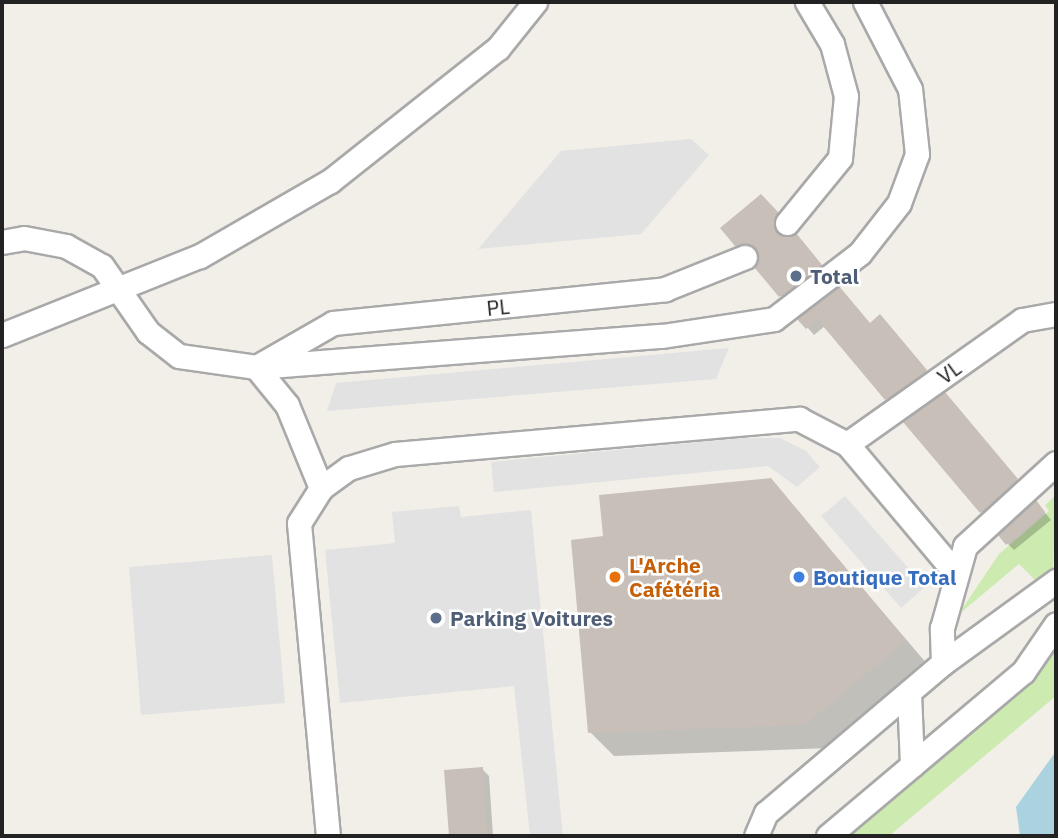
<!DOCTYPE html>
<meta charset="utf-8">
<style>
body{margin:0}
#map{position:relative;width:1058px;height:838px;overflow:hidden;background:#f2efe9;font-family:"IBM Plex Sans",sans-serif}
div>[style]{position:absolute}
.grass>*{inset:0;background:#cdebb0}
.parking>*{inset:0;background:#e2e2e2}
.water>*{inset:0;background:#aad3df}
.shadow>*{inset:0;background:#0003}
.building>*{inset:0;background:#c7bfb8}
.roads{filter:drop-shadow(2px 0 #a9a9a9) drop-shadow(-2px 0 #a9a9a9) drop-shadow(0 2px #a9a9a9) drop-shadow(0 -2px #a9a9a9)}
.service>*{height:23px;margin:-11.5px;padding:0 11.5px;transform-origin:11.5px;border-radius:11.5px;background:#fff}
.dots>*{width:19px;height:19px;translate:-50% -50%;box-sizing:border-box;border:4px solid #fff;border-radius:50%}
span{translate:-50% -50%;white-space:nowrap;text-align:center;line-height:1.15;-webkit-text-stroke:5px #fff;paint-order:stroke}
.service-label{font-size:21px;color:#4e5e75;font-weight:700}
.left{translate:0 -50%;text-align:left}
.street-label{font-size:21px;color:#222}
.food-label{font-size:21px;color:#c56008;font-weight:700}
.shop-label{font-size:21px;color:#366cbe;font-weight:700}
.frame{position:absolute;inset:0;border:4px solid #222;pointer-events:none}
</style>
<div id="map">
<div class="grass">
<div style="clip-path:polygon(1056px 495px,1053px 568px,1035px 580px,1019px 564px,958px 615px,999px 554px,1049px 511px,1045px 505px)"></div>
<div style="clip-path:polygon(1056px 652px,1056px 696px,889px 836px,846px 836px)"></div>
</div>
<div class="parking">
<div style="clip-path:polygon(691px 139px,709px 155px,641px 234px,478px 249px,561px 151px)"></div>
<div style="clip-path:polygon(729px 348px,716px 379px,327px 411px,336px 383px)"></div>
<div style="clip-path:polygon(742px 438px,780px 438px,806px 451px,820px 467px,797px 487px,768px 466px,494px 492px,491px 462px)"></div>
<div style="clip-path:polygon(845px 496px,925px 587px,901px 608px,821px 516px)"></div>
<div style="clip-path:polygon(459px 506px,461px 517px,531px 510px,563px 836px,530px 836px,514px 686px,340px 703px,325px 550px,395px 543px,392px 512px)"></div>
<div style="clip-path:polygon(272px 555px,285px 703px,141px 715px,129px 567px)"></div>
</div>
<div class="water">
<div style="clip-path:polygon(1056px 751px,1056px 836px,1020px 836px,1016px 807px)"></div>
</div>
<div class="shadow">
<div style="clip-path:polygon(761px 196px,784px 221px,784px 235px,803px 242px,827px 272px,787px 303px,756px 267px,756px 252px,737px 245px)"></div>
<div style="clip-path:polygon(839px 289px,870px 325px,887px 323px,932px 378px,893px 406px,825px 326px,814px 335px,800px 319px)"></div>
<div style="clip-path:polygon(952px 401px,1023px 487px,988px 519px,905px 422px)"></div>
<div style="clip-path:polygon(770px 480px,928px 665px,829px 748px,614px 756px,590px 732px,604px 538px)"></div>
<div style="clip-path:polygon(1042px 509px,1051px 520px,1014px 550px,1007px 543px)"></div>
<div style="clip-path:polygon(482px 769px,489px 776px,493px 836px,450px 836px,446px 771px)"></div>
</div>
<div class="building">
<div style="clip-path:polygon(761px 194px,778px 212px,778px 233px,796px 233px,822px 265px,779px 297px,754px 267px,754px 246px,735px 246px,720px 228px)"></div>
<div style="clip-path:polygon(839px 286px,870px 323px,880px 314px,927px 370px,885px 400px,818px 320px,806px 329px,797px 319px)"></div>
<div style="clip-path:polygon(945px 392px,1018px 479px,980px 513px,903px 422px)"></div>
<div style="clip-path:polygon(771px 478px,906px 640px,805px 725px,588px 733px,571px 540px,603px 536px,599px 495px)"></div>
<div style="clip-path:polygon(1036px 500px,1045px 512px,1006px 545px,998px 535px)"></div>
<div style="clip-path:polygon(483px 767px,487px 836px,449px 836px,444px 770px)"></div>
</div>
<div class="roads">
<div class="service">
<div style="left:787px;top:223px;width:84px;rotate:-50.8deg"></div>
<div style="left:840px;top:158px;width:62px;rotate:-84.5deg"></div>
<div style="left:846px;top:96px;width:54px;rotate:-105.1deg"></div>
<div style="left:832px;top:44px;width:49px;rotate:-120.8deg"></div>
<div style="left:2px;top:242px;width:22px;rotate:-10deg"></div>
<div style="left:24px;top:238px;width:43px;rotate:10.8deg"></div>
<div style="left:66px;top:246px;width:41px;rotate:29.1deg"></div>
<div style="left:102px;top:266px;width:80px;rotate:55.1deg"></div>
<div style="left:148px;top:332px;width:39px;rotate:38deg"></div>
<div style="left:179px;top:356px;width:78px;rotate:8.1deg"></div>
<div style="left:256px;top:367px;width:407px;rotate:-4.4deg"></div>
<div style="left:662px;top:336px;width:113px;rotate:-8.6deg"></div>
<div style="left:774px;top:319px;width:108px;rotate:-37.5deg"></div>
<div style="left:860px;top:253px;width:63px;rotate:-52deg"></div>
<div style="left:899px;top:203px;width:52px;rotate:-69.8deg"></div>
<div style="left:917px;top:154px;width:65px;rotate:-96.1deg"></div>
<div style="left:910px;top:89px;width:98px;rotate:-117.3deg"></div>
<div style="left:2px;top:335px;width:213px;rotate:-21.8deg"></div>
<div style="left:200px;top:256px;width:150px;rotate:-30deg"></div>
<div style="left:330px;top:181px;width:214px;rotate:-38.4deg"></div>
<div style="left:498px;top:48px;width:59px;rotate:-51.2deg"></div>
<div style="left:260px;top:365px;width:84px;rotate:-29.9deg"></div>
<div style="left:333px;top:323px;width:334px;rotate:-5.8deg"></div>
<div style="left:665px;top:289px;width:86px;rotate:-21.8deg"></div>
<div style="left:256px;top:367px;width:49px;rotate:50.8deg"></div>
<div style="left:287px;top:405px;width:90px;rotate:67.7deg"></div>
<div style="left:847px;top:444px;width:214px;rotate:-35.3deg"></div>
<div style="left:1022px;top:320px;width:35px;rotate:-10deg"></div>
<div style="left:943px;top:663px;width:140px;rotate:-36deg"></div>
<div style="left:909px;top:693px;width:72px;rotate:87.6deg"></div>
<div style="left:328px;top:836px;width:314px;rotate:-95.3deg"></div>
<div style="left:299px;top:523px;width:41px;rotate:-57.8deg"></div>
<div style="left:321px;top:488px;width:34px;rotate:-36deg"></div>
<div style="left:349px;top:468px;width:48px;rotate:-16.9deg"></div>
<div style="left:395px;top:454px;width:406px;rotate:-5deg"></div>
<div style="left:799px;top:419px;width:54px;rotate:27.5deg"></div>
<div style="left:847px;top:444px;width:166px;rotate:49.9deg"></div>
<div style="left:756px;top:836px;width:25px;rotate:-67deg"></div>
<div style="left:766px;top:813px;width:232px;rotate:-40.3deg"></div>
<div style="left:943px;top:663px;width:35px;rotate:-92deg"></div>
<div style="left:942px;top:628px;width:85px;rotate:-74.3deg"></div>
<div style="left:965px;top:546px;width:123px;rotate:-42.4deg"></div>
<div style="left:828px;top:836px;width:255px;rotate:-40.1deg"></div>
<div style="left:1023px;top:672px;width:58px;rotate:-55.5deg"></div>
</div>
</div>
<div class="dots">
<div style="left:796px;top:276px;background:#5c6f8a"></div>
<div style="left:615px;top:577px;background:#e8710a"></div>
<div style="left:799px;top:577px;background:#3f7fe0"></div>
<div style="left:436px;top:618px;background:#5c6f8a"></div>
</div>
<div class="service-label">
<span class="left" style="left:810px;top:276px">Total</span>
<span class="left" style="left:450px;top:618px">Parking Voitures</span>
</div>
<div class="street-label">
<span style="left:498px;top:307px;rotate:-6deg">PL</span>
<span style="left:949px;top:372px;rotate:-36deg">VL</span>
</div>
<div class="food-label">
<span class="left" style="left:629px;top:577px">L'Arche<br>Cafétéria</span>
</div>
<div class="shop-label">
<span class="left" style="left:813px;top:577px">Boutique Total</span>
</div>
<div class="frame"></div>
</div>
